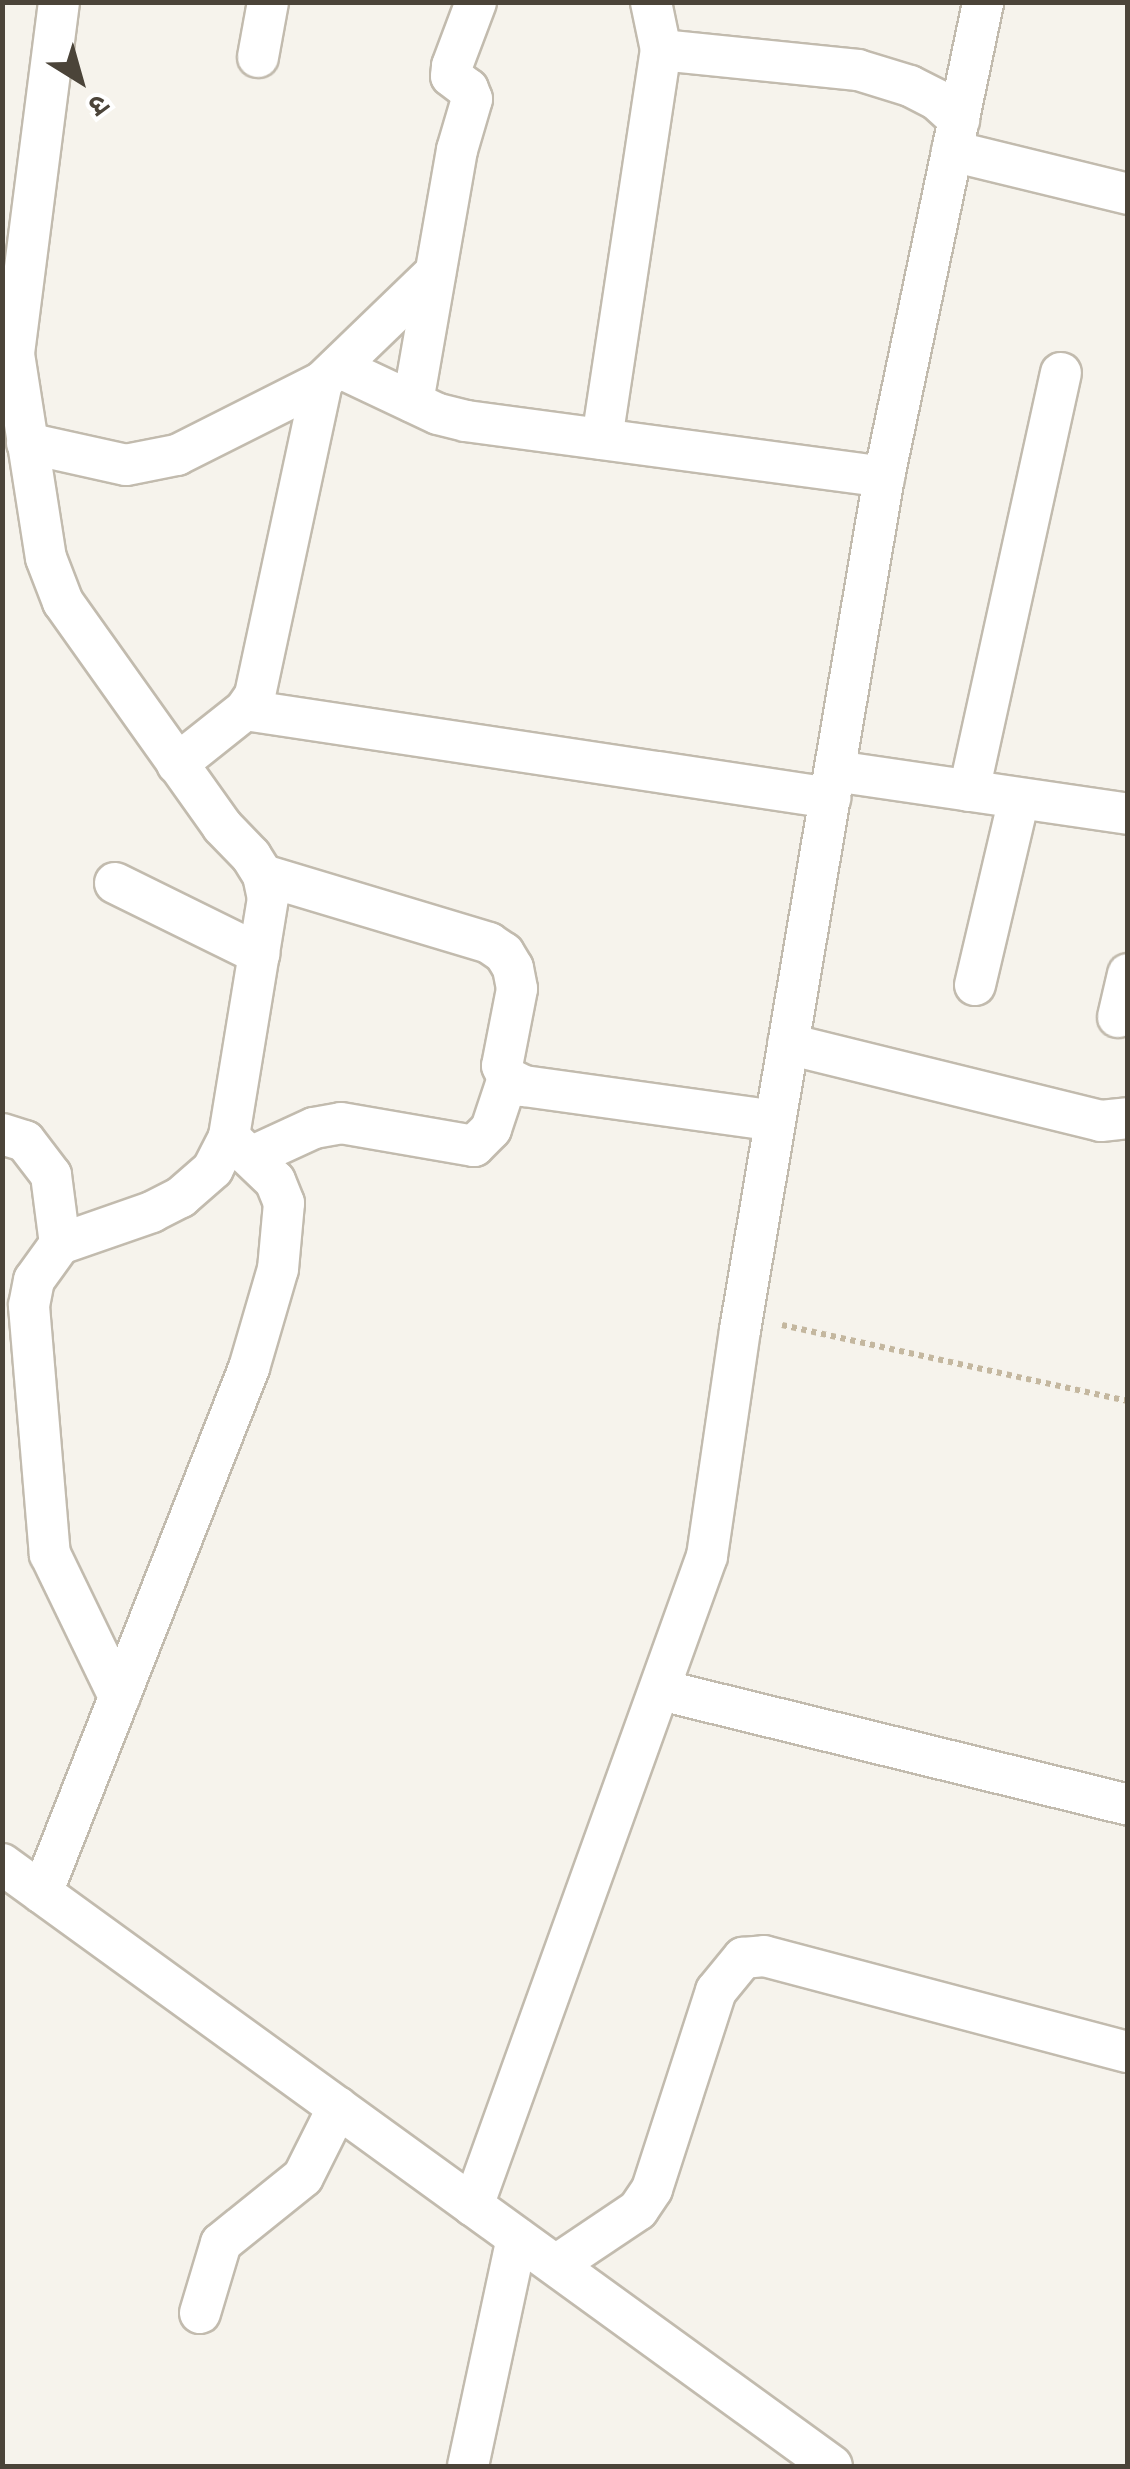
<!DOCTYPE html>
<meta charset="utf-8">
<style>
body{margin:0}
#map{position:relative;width:1130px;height:2469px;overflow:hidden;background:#f6f3ec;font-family:"Sofia Sans Condensed","Noto Sans Devanagari",sans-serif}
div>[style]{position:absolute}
.path>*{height:6px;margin-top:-3px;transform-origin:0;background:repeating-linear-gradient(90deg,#c4b79f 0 5px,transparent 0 10px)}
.roads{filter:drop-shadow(2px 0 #c2bbae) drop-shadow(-2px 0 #c2bbae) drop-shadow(0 2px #c2bbae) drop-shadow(0 -2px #c2bbae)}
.minor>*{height:40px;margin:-20px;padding:0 20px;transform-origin:20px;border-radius:20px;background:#fff}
span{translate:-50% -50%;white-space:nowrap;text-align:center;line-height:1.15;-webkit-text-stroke:9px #fff;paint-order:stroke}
.frame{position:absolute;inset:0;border:5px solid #4b4439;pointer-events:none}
.north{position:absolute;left:30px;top:30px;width:100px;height:100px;-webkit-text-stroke:8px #fff;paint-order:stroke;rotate:143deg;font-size:28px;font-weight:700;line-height:40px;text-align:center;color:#4b4439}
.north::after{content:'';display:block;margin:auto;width:35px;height:45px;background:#4b4439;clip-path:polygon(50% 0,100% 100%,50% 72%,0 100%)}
</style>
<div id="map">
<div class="path">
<div style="left:782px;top:1325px;width:354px;rotate:12.4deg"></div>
</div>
<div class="roads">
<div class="minor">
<div style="left:59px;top:2px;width:355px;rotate:97.3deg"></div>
<div style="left:14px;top:354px;width:206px;rotate:81.1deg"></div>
<div style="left:46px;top:558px;width:47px;rotate:68.9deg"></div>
<div style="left:63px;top:602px;width:275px;rotate:54.6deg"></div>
<div style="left:222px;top:826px;width:42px;rotate:46deg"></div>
<div style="left:251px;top:856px;width:22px;rotate:58deg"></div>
<div style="left:263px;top:875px;width:24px;rotate:78deg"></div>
<div style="left:268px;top:898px;width:242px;rotate:99.3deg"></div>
<div style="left:229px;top:1137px;width:36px;rotate:117deg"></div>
<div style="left:213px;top:1169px;width:43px;rotate:138.8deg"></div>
<div style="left:181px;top:1197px;width:33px;rotate:153deg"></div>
<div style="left:152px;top:1212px;width:97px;rotate:160.8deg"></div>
<div style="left:60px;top:1244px;width:44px;rotate:125.8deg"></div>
<div style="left:34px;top:1280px;width:26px;rotate:101deg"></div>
<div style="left:29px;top:1306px;width:249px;rotate:85.2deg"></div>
<div style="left:50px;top:1554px;width:159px;rotate:64.2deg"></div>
<div style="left:661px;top:50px;width:198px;rotate:5.8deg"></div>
<div style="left:858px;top:70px;width:54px;rotate:17.1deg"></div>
<div style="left:910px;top:86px;width:30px;rotate:27deg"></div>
<div style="left:937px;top:100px;width:30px;rotate:42deg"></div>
<div style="left:258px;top:57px;width:56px;rotate:-79.7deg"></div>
<div style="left:952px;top:151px;width:181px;rotate:13.7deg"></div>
<div style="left:338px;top:367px;width:110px;rotate:25.2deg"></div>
<div style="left:438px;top:414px;width:29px;rotate:14deg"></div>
<div style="left:466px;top:421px;width:422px;rotate:7.6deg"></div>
<div style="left:413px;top:402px;width:256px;rotate:-80.1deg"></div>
<div style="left:457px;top:150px;width:53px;rotate:-73.6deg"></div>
<div style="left:472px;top:99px;width:11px;rotate:-112deg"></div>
<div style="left:468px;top:89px;width:21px;rotate:-143deg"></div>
<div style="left:451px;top:76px;width:10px;rotate:-84deg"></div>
<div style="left:452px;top:66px;width:68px;rotate:-69.4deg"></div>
<div style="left:602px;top:439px;width:393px;rotate:-81.4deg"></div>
<div style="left:661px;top:50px;width:49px;rotate:-101.8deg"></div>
<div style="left:27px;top:443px;width:101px;rotate:12.5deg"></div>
<div style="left:126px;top:465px;width:52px;rotate:-11.1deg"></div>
<div style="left:177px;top:455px;width:162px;rotate:-26.7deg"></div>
<div style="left:322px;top:382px;width:157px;rotate:-44deg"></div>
<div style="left:245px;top:710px;width:592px;rotate:8.55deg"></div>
<div style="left:177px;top:764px;width:87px;rotate:-38.5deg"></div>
<div style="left:245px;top:710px;width:18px;rotate:-56deg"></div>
<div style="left:255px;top:695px;width:320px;rotate:-77.9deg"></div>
<div style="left:835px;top:771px;width:296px;rotate:8.3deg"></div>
<div style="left:969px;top:791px;width:428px;rotate:-77.6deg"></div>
<div style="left:263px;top:875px;width:236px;rotate:16.7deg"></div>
<div style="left:489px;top:943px;width:18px;rotate:34deg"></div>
<div style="left:504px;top:953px;width:17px;rotate:59deg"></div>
<div style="left:513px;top:968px;width:21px;rotate:79deg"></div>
<div style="left:517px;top:989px;width:78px;rotate:101deg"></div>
<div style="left:502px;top:1066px;width:13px;rotate:63deg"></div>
<div style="left:508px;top:1078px;width:18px;rotate:27deg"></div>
<div style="left:524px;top:1086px;width:253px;rotate:7.9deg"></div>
<div style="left:115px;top:883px;width:161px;rotate:26.2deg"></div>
<div style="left:975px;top:985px;width:191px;rotate:-76.7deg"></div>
<div style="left:1118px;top:1017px;width:44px;rotate:-76.9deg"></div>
<div style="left:788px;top:1044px;width:322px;rotate:13.8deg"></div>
<div style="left:1101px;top:1121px;width:27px;rotate:-6deg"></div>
<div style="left:2px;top:1134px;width:24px;rotate:17deg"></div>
<div style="left:25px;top:1141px;width:43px;rotate:52.6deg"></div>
<div style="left:51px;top:1175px;width:70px;rotate:82.6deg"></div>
<div style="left:253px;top:1156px;width:67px;rotate:-24.7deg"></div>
<div style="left:314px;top:1128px;width:27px;rotate:-10deg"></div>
<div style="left:341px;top:1123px;width:135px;rotate:9.8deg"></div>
<div style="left:474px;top:1146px;width:24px;rotate:-45deg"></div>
<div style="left:491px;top:1129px;width:54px;rotate:-71.6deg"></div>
<div style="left:661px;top:1690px;width:481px;rotate:13.8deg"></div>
<div style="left:2px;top:1864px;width:1025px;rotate:35.95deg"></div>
<div style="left:42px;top:1893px;width:564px;rotate:-68.48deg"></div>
<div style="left:249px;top:1368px;width:103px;rotate:-73.7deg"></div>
<div style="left:278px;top:1269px;width:66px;rotate:-84.8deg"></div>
<div style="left:284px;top:1203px;width:24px;rotate:-112deg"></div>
<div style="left:275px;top:1181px;width:64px;rotate:-136.3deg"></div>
<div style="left:473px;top:2206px;width:691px;rotate:-70.2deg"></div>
<div style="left:707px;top:1556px;width:228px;rotate:-81.7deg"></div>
<div style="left:740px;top:1330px;width:865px;rotate:-80.42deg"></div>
<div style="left:884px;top:477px;width:485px;rotate:-78.2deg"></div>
<div style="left:556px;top:2265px;width:99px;rotate:-33.9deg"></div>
<div style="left:638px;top:2210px;width:25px;rotate:-56deg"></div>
<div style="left:652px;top:2189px;width:208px;rotate:-72.1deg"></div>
<div style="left:716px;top:1991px;width:43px;rotate:-50.7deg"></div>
<div style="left:743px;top:1958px;width:21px;rotate:-5deg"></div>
<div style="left:764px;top:1956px;width:376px;rotate:14.8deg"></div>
<div style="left:200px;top:2313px;width:73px;rotate:-73.3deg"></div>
<div style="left:221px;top:2243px;width:105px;rotate:-38.8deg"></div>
<div style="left:303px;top:2177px;width:78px;rotate:-63.4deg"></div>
<div style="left:468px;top:2466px;width:233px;rotate:-77.9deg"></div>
</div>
</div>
<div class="frame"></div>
<div class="north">उ</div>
</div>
